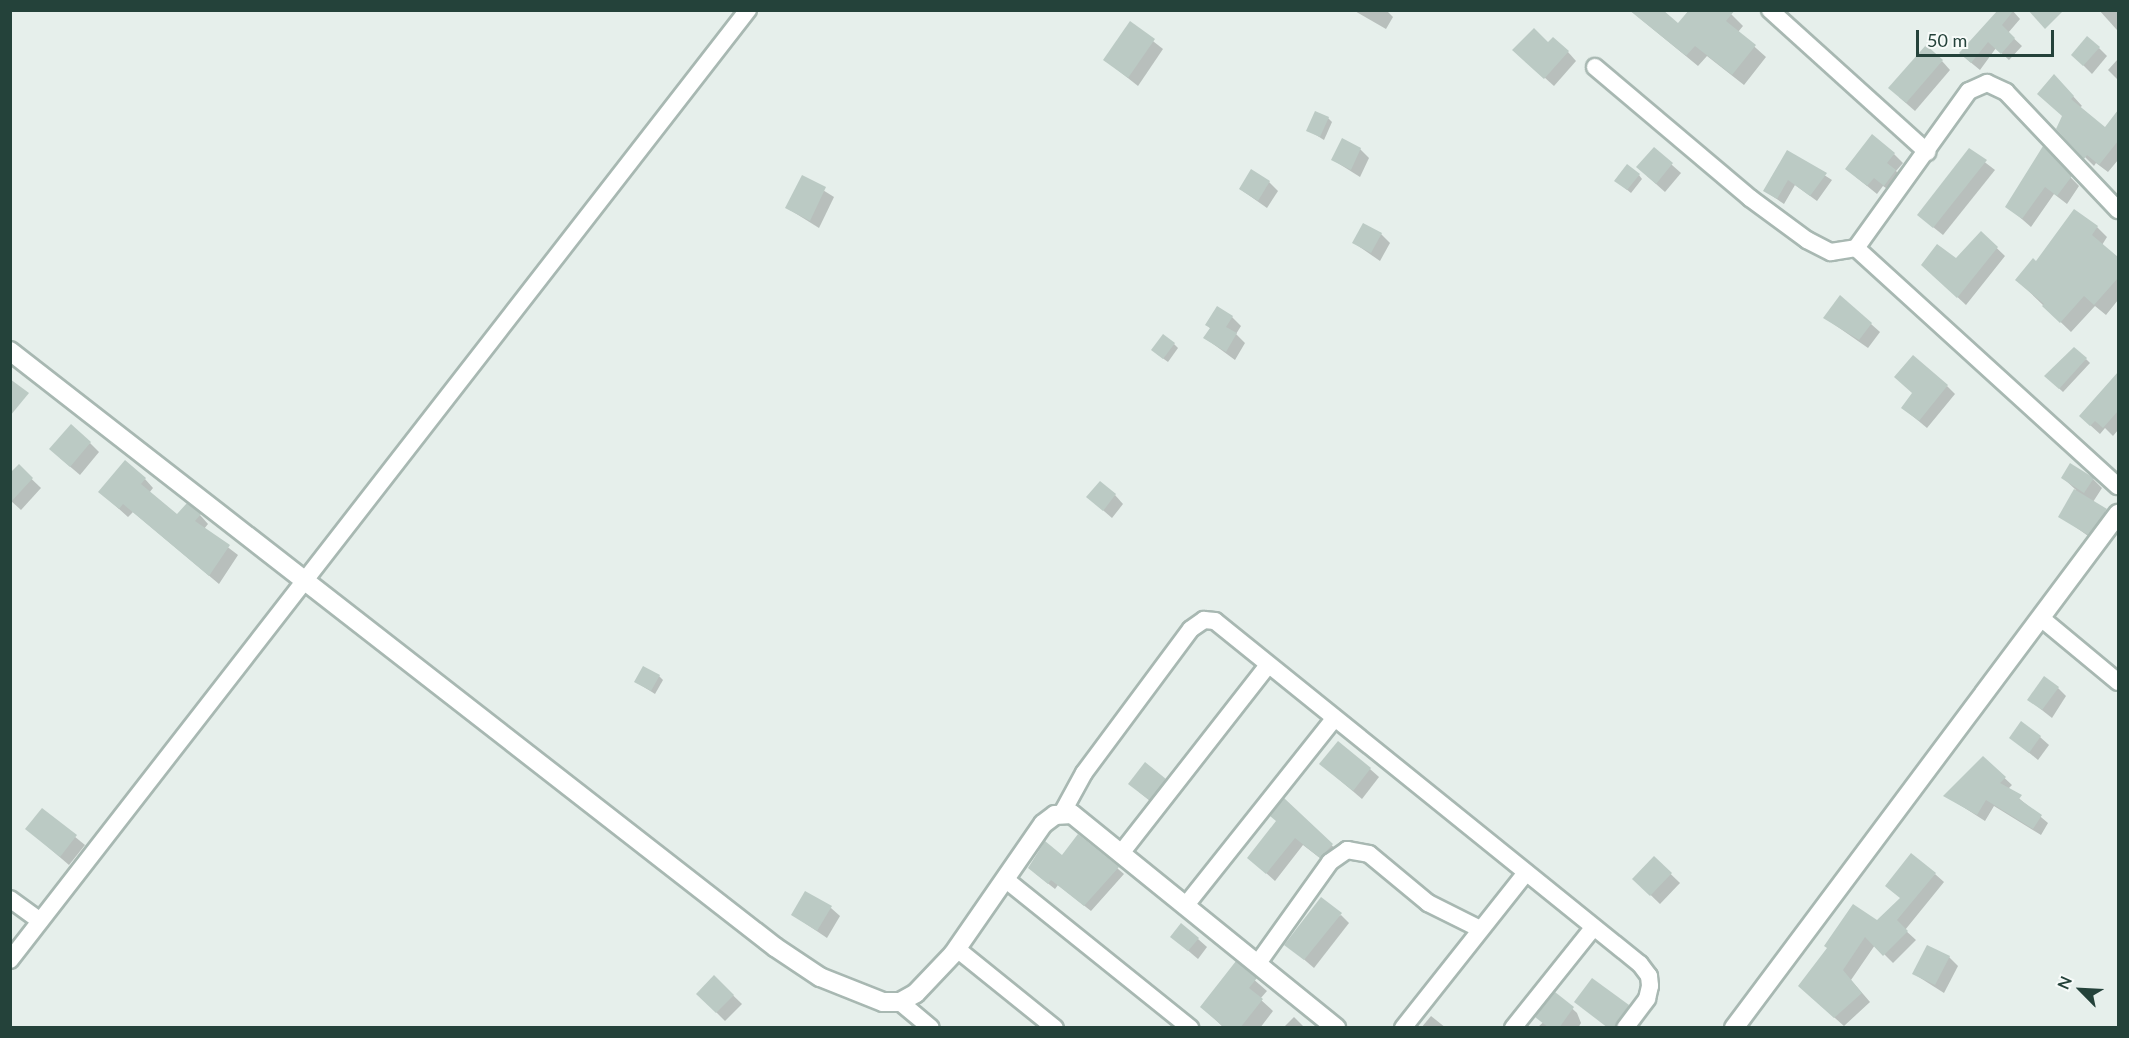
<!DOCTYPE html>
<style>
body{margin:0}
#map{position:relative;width:2129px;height:1038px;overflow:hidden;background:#e6efeb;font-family:Lato,sans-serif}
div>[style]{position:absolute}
.shadow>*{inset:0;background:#0003}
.building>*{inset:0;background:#bbcac4}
.roads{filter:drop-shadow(2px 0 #a8b8b2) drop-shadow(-2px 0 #a8b8b2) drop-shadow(0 2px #a8b8b2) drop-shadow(0 -2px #a8b8b2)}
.minor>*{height:16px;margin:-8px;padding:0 8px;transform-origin:8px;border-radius:8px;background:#fff}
.tertiary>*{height:18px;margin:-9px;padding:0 9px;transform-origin:9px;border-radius:9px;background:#fff}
span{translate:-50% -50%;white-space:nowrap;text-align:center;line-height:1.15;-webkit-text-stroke:6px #f7fbf9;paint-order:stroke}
.frame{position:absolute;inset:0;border:12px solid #24423a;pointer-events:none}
.north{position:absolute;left:2051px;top:960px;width:60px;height:60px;-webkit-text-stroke:4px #f7fbf9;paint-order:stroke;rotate:294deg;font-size:16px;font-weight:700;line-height:24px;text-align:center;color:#24423a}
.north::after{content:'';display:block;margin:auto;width:21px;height:27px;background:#24423a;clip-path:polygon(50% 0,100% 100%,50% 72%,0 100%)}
.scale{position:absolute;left:1916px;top:30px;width:138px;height:27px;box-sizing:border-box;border:3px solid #24423a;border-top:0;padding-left:8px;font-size:18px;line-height:21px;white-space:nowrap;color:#24423a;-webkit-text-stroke:4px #f7fbf9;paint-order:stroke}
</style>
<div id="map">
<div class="shadow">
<div style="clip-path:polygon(1353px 10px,1386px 10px,1393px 17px,1386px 29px)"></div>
<div style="clip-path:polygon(1727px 10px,1743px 26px,1738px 32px,1766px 57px,1744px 85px,1707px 56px,1698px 66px,1637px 16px,1678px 26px)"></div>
<div style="clip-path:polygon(2012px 10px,2020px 19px,2008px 33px,2022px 46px,2009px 60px,1996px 48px,1980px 70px,1969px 61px)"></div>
<div style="clip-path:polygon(2099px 10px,2118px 10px,2118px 29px,2117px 30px)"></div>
<div style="clip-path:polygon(1130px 23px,1163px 49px,1138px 86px,1105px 60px)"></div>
<div style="clip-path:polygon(2099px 48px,2107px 56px,2092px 74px,2073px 55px)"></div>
<div style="clip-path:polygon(1568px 52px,1576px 61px,1554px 86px,1523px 58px)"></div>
<div style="clip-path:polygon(2118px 59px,2118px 80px,2108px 70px)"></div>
<div style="clip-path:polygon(1942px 61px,1950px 70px,1915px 111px,1899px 97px)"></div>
<div style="clip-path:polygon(2063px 85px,2082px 106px,2079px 108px,2105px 129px,2118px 113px,2118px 160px,2108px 172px,2096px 163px,2094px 166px,2057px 129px,2064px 116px)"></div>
<div style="clip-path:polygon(1328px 118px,1332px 122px,1324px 140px,1308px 130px)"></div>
<div style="clip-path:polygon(1360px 149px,1369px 158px,1360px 177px,1333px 160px)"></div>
<div style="clip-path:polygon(1654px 149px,1681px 173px,1665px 192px,1647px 176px)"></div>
<div style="clip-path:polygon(2043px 149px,2079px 186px,2067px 204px,2054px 194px,2031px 227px,2007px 206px)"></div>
<div style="clip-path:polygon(1969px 150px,1995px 170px,1943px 235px,1928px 223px)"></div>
<div style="clip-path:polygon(1788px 152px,1832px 180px,1817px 201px,1795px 185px,1784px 204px,1765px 191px)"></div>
<div style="clip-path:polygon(1894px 154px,1903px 163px,1896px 171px,1904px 180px,1893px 193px,1883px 186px,1877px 194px,1856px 177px)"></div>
<div style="clip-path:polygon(1639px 175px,1642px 179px,1631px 193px,1620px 184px)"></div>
<div style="clip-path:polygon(802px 177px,834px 197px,819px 228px,787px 208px)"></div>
<div style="clip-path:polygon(1269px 182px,1278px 191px,1267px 208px,1240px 189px)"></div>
<div style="clip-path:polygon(2097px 227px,2107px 237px,2102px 245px,2118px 259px,2118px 300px,2106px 315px,2095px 306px,2071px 332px,2017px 280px,2037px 263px)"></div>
<div style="clip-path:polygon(1981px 233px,2005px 256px,1966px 305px,1923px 265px,1956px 260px)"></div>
<div style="clip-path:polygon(1381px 234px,1390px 243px,1380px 261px,1354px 243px)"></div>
<div style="clip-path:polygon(1232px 317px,1241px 326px,1236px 334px,1245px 343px,1235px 360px,1205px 338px,1211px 329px,1207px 325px)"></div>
<div style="clip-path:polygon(1825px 318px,1871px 324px,1880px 332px,1868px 348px)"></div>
<div style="clip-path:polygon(1174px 344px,1178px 348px,1168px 362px,1157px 354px)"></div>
<div style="clip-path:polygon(2086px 359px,2090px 363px,2063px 392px,2050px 380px)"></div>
<div style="clip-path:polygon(2114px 379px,2118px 383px,2118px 430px,2113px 436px,2105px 428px,2100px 434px,2090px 425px)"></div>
<div style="clip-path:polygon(1947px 386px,1955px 394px,1927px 428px,1903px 408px)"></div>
<div style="clip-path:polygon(90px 443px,99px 452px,80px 475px,60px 458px)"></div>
<div style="clip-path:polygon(19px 467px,41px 488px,21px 510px,10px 500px)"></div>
<div style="clip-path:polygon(2063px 478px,2093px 479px,2102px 488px,2093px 502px,2114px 519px,2098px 543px,2060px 516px,2076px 490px)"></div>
<div style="clip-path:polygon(145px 479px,153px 488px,149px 493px,178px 516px,200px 515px,208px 524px,204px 529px,238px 555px,219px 584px,133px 512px,128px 517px,109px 500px)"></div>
<div style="clip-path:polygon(1115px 495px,1123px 504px,1112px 518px,1097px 505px)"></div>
<div style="clip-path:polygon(659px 676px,663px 680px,655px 694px,636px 682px)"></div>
<div style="clip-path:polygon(2058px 688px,2066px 696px,2052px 718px,2029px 700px)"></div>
<div style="clip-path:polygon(2040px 737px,2049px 745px,2038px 760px,2011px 738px)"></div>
<div style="clip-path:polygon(1983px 758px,2012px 785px,2008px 789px,2048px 823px,2041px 835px,1994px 806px,1985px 821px,1946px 796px)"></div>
<div style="clip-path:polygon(1321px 764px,1370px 769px,1379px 777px,1362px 799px)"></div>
<div style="clip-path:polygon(1165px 780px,1174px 789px,1159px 808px,1139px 792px)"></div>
<div style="clip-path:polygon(1284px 801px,1340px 853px,1329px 865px,1303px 845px,1275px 881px,1249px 858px,1278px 822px)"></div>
<div style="clip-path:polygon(42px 810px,85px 845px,69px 865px,27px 829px)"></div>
<div style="clip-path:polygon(1079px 836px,1124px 874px,1091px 911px,1058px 885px,1055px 889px,1036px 874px,1062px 857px)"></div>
<div style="clip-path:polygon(1654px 858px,1680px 883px,1660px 904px,1634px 879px)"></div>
<div style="clip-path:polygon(1935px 874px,1944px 882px,1905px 930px,1916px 940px,1893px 963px,1875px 945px,1851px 980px,1870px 1002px,1844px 1026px,1809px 995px,1877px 922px)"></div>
<div style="clip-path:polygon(831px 908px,840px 916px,827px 938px,793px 915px)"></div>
<div style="clip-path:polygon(1341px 915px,1349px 923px,1314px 968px,1286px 944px)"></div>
<div style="clip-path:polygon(1172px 937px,1198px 939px,1207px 947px,1198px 959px)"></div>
<div style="clip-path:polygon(1949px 957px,1958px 966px,1944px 993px,1914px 974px)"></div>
<div style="clip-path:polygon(1236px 964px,1267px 991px,1260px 999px,1273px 1011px,1260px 1028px,1224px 1028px,1202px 1007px)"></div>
<div style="clip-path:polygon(714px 977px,742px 1004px,725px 1021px,698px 994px)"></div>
<div style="clip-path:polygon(1565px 1002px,1577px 1013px,1581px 1023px,1578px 1028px,1537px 1028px)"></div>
<div style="clip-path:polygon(1628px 1007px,1637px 1015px,1630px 1028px,1611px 1028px)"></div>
<div style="clip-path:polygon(1431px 1016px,1446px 1028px,1421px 1028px)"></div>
<div style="clip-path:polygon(1294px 1017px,1305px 1028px,1284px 1027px)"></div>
</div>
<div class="building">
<div style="clip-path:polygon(1629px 10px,1663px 10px,1678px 23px,1689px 10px,1735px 10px,1726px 21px,1756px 45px,1732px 75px,1695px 46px,1686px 56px)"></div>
<div style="clip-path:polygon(1998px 10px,2014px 10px,2002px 25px,2015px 38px,2001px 54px,1988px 42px,1971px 63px,1959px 53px)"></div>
<div style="clip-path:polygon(2028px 10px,2064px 10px,2045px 29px)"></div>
<div style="clip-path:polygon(1130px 21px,1155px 39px,1128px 78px,1103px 60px)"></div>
<div style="clip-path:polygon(1534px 28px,1548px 42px,1553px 37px,1569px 51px,1544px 79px,1512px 50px)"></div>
<div style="clip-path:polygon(2087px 36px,2100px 47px,2083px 66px,2071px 55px)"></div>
<div style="clip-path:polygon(1926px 45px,1943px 60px,1906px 103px,1888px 88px)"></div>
<div style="clip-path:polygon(2054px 74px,2074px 96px,2071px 99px,2105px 127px,2118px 110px,2118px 141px,2099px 165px,2087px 155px,2084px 159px,2056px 129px,2062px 116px,2037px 94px)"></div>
<div style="clip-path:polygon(1315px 111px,1329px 117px,1320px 137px,1306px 131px)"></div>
<div style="clip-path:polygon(1872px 134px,1895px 153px,1887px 163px,1896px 170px,1884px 186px,1874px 178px,1867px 186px,1845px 169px)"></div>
<div style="clip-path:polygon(1342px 138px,1361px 148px,1351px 170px,1331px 160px)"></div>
<div style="clip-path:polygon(2043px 146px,2072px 176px,2057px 196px,2045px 187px,2022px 219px,2005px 207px)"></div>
<div style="clip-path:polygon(1654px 147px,1673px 163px,1656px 184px,1636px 167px)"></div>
<div style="clip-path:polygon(1969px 148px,1987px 160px,1933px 228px,1917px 215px)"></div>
<div style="clip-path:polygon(1787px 150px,1827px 173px,1810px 196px,1788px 180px,1777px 199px,1763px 191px)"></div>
<div style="clip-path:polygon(1627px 164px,1640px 174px,1627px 190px,1614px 181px)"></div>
<div style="clip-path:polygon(1251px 169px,1270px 181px,1258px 201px,1239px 189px)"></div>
<div style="clip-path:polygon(802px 175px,826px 187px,810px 221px,785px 208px)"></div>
<div style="clip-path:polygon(2074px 209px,2098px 226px,2092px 235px,2118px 257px,2118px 278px,2094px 305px,2084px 296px,2060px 323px,2042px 306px,2044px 304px,2015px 280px,2033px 258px,2036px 261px)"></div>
<div style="clip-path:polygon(1363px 223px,1382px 233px,1371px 253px,1352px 243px)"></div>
<div style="clip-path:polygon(1981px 231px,1998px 247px,1957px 298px,1921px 265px,1937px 244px,1956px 258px)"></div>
<div style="clip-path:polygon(1840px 295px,1872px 323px,1859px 340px,1823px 318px)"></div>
<div style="clip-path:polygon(1217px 306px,1233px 316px,1226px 327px,1237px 333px,1226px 352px,1203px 338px,1210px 328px,1205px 325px)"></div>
<div style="clip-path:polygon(1163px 334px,1175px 343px,1163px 359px,1151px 350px)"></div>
<div style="clip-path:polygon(2074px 347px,2087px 358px,2059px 389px,2044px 376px)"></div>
<div style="clip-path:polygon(1913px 355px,1948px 385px,1919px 421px,1901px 408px,1912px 393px,1894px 377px)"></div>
<div style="clip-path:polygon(2118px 372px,2118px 411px,2103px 428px,2095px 421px,2090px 426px,2079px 416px)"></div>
<div style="clip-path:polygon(10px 379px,29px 393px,10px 416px)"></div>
<div style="clip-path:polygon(71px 424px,91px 442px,70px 467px,49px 449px)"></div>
<div style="clip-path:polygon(125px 460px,146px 478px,141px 484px,177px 514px,187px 503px,201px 514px,195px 521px,230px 545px,209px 576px,123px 504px,119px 509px,98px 492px)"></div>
<div style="clip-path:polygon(2070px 463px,2094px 478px,2084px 493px,2061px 478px)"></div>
<div style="clip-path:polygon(19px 464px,33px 478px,10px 503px,10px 473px)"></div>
<div style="clip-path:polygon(1100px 481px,1116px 494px,1103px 511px,1086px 497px)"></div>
<div style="clip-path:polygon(2074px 489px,2107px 509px,2088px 535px,2058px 517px)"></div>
<div style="clip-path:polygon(643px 666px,660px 675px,651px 691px,634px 682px)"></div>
<div style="clip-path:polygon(2044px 676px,2059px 687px,2042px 710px,2027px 700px)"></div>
<div style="clip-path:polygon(2021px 721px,2041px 736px,2029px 753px,2009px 738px)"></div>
<div style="clip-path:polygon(1338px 741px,1371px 768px,1353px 791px,1319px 764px)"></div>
<div style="clip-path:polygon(1983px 756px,2006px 777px,2000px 783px,2022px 795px,2019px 799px,2042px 815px,2033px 829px,1986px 800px,1977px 815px,1943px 796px)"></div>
<div style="clip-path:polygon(1145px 762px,1166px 779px,1149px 800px,1128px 784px)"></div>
<div style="clip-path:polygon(1284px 798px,1333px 844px,1320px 858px,1295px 838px,1266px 874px,1247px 858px,1276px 821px,1270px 816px)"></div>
<div style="clip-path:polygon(42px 808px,77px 835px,60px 857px,25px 829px)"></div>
<div style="clip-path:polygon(1078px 834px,1119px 867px,1084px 906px,1051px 880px,1048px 884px,1028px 868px,1045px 841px,1062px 855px)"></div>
<div style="clip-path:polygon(1911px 853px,1936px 873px,1897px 920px,1908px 931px,1883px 956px,1865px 937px,1843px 970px,1862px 993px,1834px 1018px,1798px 986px,1827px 948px,1824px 946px,1853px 904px,1877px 920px,1900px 898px,1885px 886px)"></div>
<div style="clip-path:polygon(1654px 856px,1672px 873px,1650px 896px,1632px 879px)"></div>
<div style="clip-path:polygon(805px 891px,832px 906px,817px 931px,791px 915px)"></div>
<div style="clip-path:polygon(1321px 897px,1342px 913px,1304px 960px,1284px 945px)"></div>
<div style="clip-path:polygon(1181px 923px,1199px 938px,1188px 951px,1170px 937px)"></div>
<div style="clip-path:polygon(1927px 945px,1950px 956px,1935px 985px,1912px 974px)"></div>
<div style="clip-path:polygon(1236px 961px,1257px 978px,1249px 988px,1263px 999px,1240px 1028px,1225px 1028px,1200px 1007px)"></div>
<div style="clip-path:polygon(714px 975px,734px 995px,716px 1013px,696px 994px)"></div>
<div style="clip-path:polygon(1592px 978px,1629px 1005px,1615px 1028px,1608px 1028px,1574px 1002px)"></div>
<div style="clip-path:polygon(1555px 992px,1574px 1007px,1559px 1028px,1549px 1028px,1535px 1017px)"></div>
</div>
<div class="roads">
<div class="minor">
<div style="left:1770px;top:10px;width:212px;rotate:42.1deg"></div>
<div style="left:1595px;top:67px;width:203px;rotate:40.2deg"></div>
<div style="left:1750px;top:198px;width:71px;rotate:36.4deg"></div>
<div style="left:1807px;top:240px;width:27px;rotate:27deg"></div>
<div style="left:1831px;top:252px;width:25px;rotate:-9deg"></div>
<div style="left:1856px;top:248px;width:193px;rotate:-54.3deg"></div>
<div style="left:1969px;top:91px;width:20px;rotate:-24deg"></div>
<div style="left:1987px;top:83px;width:21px;rotate:25deg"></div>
<div style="left:2006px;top:92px;width:163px;rotate:46.5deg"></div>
<div style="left:1856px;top:248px;width:354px;rotate:42.3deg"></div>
<div style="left:2041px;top:618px;width:100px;rotate:39.7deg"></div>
<div style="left:1061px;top:815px;width:48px;rotate:-61.3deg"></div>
<div style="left:1084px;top:773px;width:179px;rotate:-53.4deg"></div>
<div style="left:1191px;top:629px;width:16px;rotate:-35deg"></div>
<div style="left:1204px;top:620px;width:11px;rotate:5deg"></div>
<div style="left:1215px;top:621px;width:546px;rotate:38.91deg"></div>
<div style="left:1640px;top:964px;width:15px;rotate:53deg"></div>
<div style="left:1649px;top:976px;width:10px;rotate:84deg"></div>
<div style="left:1650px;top:986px;width:13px;rotate:103deg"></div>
<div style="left:1647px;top:999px;width:36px;rotate:127deg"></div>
<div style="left:1122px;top:852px;width:237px;rotate:-52deg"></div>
<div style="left:1005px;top:879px;width:238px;rotate:38.8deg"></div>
<div style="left:10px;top:899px;width:37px;rotate:36deg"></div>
<div style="left:1186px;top:905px;width:238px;rotate:-51.5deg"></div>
<div style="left:957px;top:949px;width:126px;rotate:38.9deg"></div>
<div style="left:10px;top:960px;width:1203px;rotate:-52.16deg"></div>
<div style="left:1258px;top:963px;width:124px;rotate:-54.5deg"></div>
<div style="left:1330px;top:862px;width:21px;rotate:-35deg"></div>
<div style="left:1347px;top:850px;width:22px;rotate:10deg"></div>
<div style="left:1369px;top:854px;width:77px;rotate:39.7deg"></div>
<div style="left:1428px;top:903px;width:58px;rotate:26.6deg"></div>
<div style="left:900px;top:1002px;width:40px;rotate:40deg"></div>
<div style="left:1403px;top:1028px;width:198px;rotate:-51.6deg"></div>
<div style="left:1513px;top:1028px;width:128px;rotate:-51.3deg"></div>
</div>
<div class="tertiary">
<div style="left:10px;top:351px;width:970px;rotate:37.92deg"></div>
<div style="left:775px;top:947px;width:54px;rotate:33.7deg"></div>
<div style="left:820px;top:977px;width:68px;rotate:21.6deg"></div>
<div style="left:883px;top:1002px;width:17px"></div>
<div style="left:900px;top:1002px;width:18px;rotate:-29deg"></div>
<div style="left:916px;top:993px;width:54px;rotate:-46.5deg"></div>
<div style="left:953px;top:954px;width:158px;rotate:-55.3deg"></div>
<div style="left:1043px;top:824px;width:15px;rotate:-37deg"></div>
<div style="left:1055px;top:815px;width:17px;rotate:-3deg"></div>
<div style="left:1072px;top:814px;width:340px;rotate:39deg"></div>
<div style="left:1734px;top:1028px;width:642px;rotate:-53.24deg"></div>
</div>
</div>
<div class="frame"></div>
<div class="north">N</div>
<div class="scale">50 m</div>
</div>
